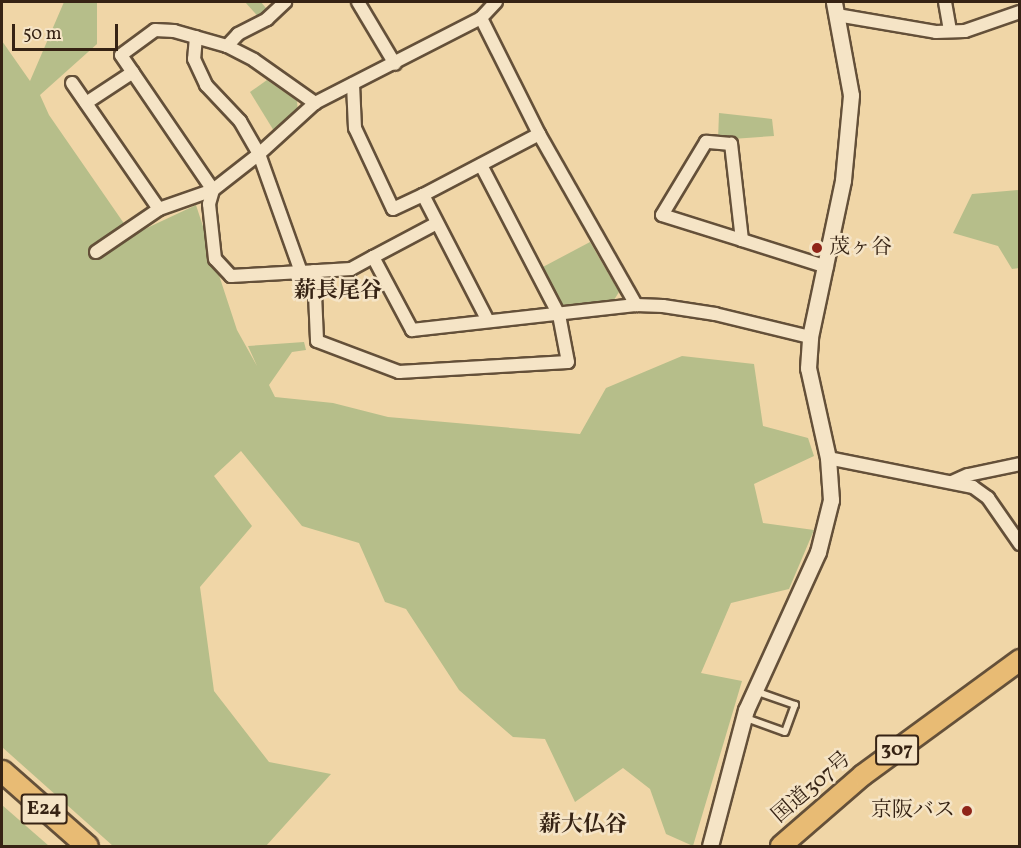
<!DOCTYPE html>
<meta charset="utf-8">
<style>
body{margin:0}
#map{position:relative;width:1021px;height:848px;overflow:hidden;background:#f0d6a7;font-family:Vollkorn,"Noto Serif JP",serif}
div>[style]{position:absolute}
.green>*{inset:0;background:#b6be8a}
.roads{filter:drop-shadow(2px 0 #645039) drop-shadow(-2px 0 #645039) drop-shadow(0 2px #645039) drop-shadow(0 -2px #645039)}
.service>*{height:6px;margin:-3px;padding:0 3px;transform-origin:3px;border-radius:3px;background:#f5e4c6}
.minor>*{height:12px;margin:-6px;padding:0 6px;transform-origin:6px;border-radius:6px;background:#f5e4c6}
.tertiary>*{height:15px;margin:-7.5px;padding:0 7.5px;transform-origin:7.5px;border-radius:7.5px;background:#f5e4c6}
.trunk>*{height:20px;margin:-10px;padding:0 10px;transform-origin:10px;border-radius:10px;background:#e8bb74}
.motorway>*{height:21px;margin:-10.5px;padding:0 10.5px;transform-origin:10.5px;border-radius:10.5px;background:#e8bb74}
.dots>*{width:16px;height:16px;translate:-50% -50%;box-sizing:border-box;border:3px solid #f5e4c6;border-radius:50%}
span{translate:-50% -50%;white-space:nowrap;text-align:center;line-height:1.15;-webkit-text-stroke:5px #f5e4c6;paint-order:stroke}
.shield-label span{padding:2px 4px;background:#f5e4c6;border:2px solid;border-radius:4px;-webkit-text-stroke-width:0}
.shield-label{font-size:20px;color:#362314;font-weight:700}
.poi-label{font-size:21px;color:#362314}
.left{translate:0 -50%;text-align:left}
.right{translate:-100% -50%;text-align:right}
.street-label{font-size:21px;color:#362314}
.neighbourhood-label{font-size:22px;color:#362314;font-weight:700}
.frame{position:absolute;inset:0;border:3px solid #362314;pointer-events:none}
.scale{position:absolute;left:12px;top:24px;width:106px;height:27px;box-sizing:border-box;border:3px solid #362314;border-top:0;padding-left:8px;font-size:18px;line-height:21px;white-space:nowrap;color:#362314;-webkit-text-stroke:4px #f5e4c6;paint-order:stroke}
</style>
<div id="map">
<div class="green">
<div style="clip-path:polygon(64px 2px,105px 2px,97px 3px,97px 44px,40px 95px,49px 115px,132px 235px,196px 205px,237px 330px,257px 366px,248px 346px,304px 342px,306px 350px,292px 352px,269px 385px,275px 397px,333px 403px,388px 417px,580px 434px,606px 388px,682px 356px,754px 364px,763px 426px,808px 438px,814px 456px,754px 484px,763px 523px,814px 530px,789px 589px,731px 603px,701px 673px,742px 681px,693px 846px,666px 834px,650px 789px,623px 768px,575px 802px,545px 739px,513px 737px,459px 690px,406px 609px,385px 602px,359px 543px,302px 526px,241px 451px,214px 476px,252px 526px,200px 587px,214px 691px,269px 762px,331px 774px,266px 846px,113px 846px,2px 747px,2px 41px,30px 81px)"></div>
<div style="clip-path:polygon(245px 2px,261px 2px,270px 13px,262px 21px)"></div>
<div style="clip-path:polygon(267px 80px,297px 101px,298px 112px,274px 131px,250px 92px)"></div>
<div style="clip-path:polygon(719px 113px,772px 119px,774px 136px,718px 140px)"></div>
<div style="clip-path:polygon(1019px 190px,1019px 268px,1012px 269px,998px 246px,953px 233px,972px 194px)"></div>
<div style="clip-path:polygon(590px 242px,619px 292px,614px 300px,563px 305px,541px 268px)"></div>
<div style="clip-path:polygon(2px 805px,49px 846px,2px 846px)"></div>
</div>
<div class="roads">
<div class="service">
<div style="left:746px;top:718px;width:41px;rotate:19.7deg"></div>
<div style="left:785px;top:732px;width:29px;rotate:-70deg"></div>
<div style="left:795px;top:705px;width:42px;rotate:-160.7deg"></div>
</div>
<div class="minor">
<div style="left:358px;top:2px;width:72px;rotate:59.2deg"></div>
<div style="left:945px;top:2px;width:28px;rotate:80deg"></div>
<div style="left:837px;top:15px;width:100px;rotate:9.7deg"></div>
<div style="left:936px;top:32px;width:29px;rotate:-2deg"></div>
<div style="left:965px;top:31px;width:58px;rotate:-19.1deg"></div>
<div style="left:481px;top:18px;width:130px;rotate:63.4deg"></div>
<div style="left:539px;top:134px;width:197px;rotate:60.4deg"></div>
<div style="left:196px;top:37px;width:22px;rotate:95deg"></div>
<div style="left:194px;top:59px;width:29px;rotate:65deg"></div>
<div style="left:206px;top:85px;width:50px;rotate:46.6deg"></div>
<div style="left:240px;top:121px;width:38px;rotate:60deg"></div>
<div style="left:259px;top:154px;width:125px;rotate:70.4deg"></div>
<div style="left:301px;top:272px;width:50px;rotate:-3.4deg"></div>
<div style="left:351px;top:269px;width:25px;rotate:-29deg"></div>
<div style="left:373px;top:257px;width:83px;rotate:61.9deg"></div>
<div style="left:412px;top:330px;width:225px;rotate:-6.4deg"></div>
<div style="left:636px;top:305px;width:27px;rotate:2deg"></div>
<div style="left:663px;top:306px;width:53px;rotate:8.7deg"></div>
<div style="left:715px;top:314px;width:98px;rotate:13.6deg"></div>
<div style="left:227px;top:46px;width:16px;rotate:-47deg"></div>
<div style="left:238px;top:34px;width:33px;rotate:-27deg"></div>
<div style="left:267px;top:19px;width:25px;rotate:-43deg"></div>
<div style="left:72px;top:83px;width:153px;rotate:55.4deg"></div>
<div style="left:353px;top:84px;width:44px;rotate:87.4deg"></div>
<div style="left:355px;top:128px;width:89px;rotate:64.9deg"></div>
<div style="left:393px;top:209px;width:33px;rotate:-25deg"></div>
<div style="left:86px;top:103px;width:56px;rotate:-33.4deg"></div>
<div style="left:742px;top:240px;width:97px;rotate:-96.5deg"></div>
<div style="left:731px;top:144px;width:25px;rotate:-175deg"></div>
<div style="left:706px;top:142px;width:85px;rotate:121.1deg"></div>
<div style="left:662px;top:215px;width:84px;rotate:17.4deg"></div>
<div style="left:742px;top:240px;width:89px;rotate:17.6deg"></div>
<div style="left:96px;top:252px;width:76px;rotate:-34.3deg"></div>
<div style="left:159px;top:209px;width:57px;rotate:-19.4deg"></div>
<div style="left:213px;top:190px;width:58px;rotate:-38deg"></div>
<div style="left:259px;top:154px;width:76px;rotate:-42.3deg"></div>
<div style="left:315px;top:103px;width:186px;rotate:-27.1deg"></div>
<div style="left:481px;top:18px;width:22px;rotate:-47deg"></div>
<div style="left:373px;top:257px;width:72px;rotate:-28deg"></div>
<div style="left:314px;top:271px;width:70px;rotate:87.5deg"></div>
<div style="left:317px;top:341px;width:88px;rotate:20.7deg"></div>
<div style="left:399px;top:372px;width:169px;rotate:-3.4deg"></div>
<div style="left:568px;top:362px;width:48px;rotate:-100.8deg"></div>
<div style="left:559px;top:315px;width:169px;rotate:-117.5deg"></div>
<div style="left:301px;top:272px;width:70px;rotate:176.7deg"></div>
<div style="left:231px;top:276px;width:23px;rotate:-133deg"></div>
<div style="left:215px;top:259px;width:55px;rotate:-96.2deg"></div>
<div style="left:209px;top:204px;width:15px;rotate:-74deg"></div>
<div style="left:213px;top:190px;width:163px;rotate:-124.3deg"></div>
<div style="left:121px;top:55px;width:42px;rotate:-36.3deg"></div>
<div style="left:155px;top:30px;width:19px;rotate:3deg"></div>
<div style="left:174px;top:31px;width:55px;rotate:15.8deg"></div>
<div style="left:227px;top:46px;width:30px;rotate:27deg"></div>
<div style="left:254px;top:60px;width:75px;rotate:35.2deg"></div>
<div style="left:488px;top:321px;width:142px;rotate:-117.3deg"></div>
<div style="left:423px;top:195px;width:131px;rotate:-27.7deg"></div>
<div style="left:828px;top:458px;width:148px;rotate:11.3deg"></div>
<div style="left:973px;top:487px;width:19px;rotate:36deg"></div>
<div style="left:988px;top:498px;width:56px;rotate:55.2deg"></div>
<div style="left:952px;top:482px;width:17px;rotate:-24deg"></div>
<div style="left:968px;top:475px;width:53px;rotate:-11.9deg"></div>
</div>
<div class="tertiary">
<div style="left:710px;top:846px;width:141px;rotate:-75.2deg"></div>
<div style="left:746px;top:710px;width:174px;rotate:-65.5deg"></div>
<div style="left:818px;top:552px;width:54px;rotate:-76deg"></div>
<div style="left:831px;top:500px;width:42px;rotate:-94.1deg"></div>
<div style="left:828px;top:458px;width:92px;rotate:-102.5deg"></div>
<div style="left:808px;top:368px;width:31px;rotate:-86deg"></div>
<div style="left:810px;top:337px;width:160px;rotate:-78.1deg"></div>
<div style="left:843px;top:180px;width:85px;rotate:-84.6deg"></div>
<div style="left:851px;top:95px;width:95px;rotate:-100.4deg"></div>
</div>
<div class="trunk">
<div style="left:781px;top:846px;width:108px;rotate:-40.9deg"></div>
<div style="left:863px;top:775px;width:195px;rotate:-36.2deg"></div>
</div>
<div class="motorway">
<div style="left:2px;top:771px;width:113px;rotate:41.4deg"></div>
</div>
</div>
<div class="dots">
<div style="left:817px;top:248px;background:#8f2418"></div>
<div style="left:967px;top:811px;background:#8f2418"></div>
</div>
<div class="shield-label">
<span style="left:897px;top:750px">307</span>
<span style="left:44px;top:809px">E24</span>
</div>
<div class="poi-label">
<span class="left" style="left:829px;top:248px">茂ヶ谷</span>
<span class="right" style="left:955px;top:811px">京阪バス</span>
</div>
<div class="street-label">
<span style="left:812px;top:788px;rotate:-41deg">国道307号</span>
</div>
<div class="neighbourhood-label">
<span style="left:338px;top:292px">薪長尾谷</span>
<span style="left:583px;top:826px">薪大仏谷</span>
</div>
<div class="frame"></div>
<div class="scale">50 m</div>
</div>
